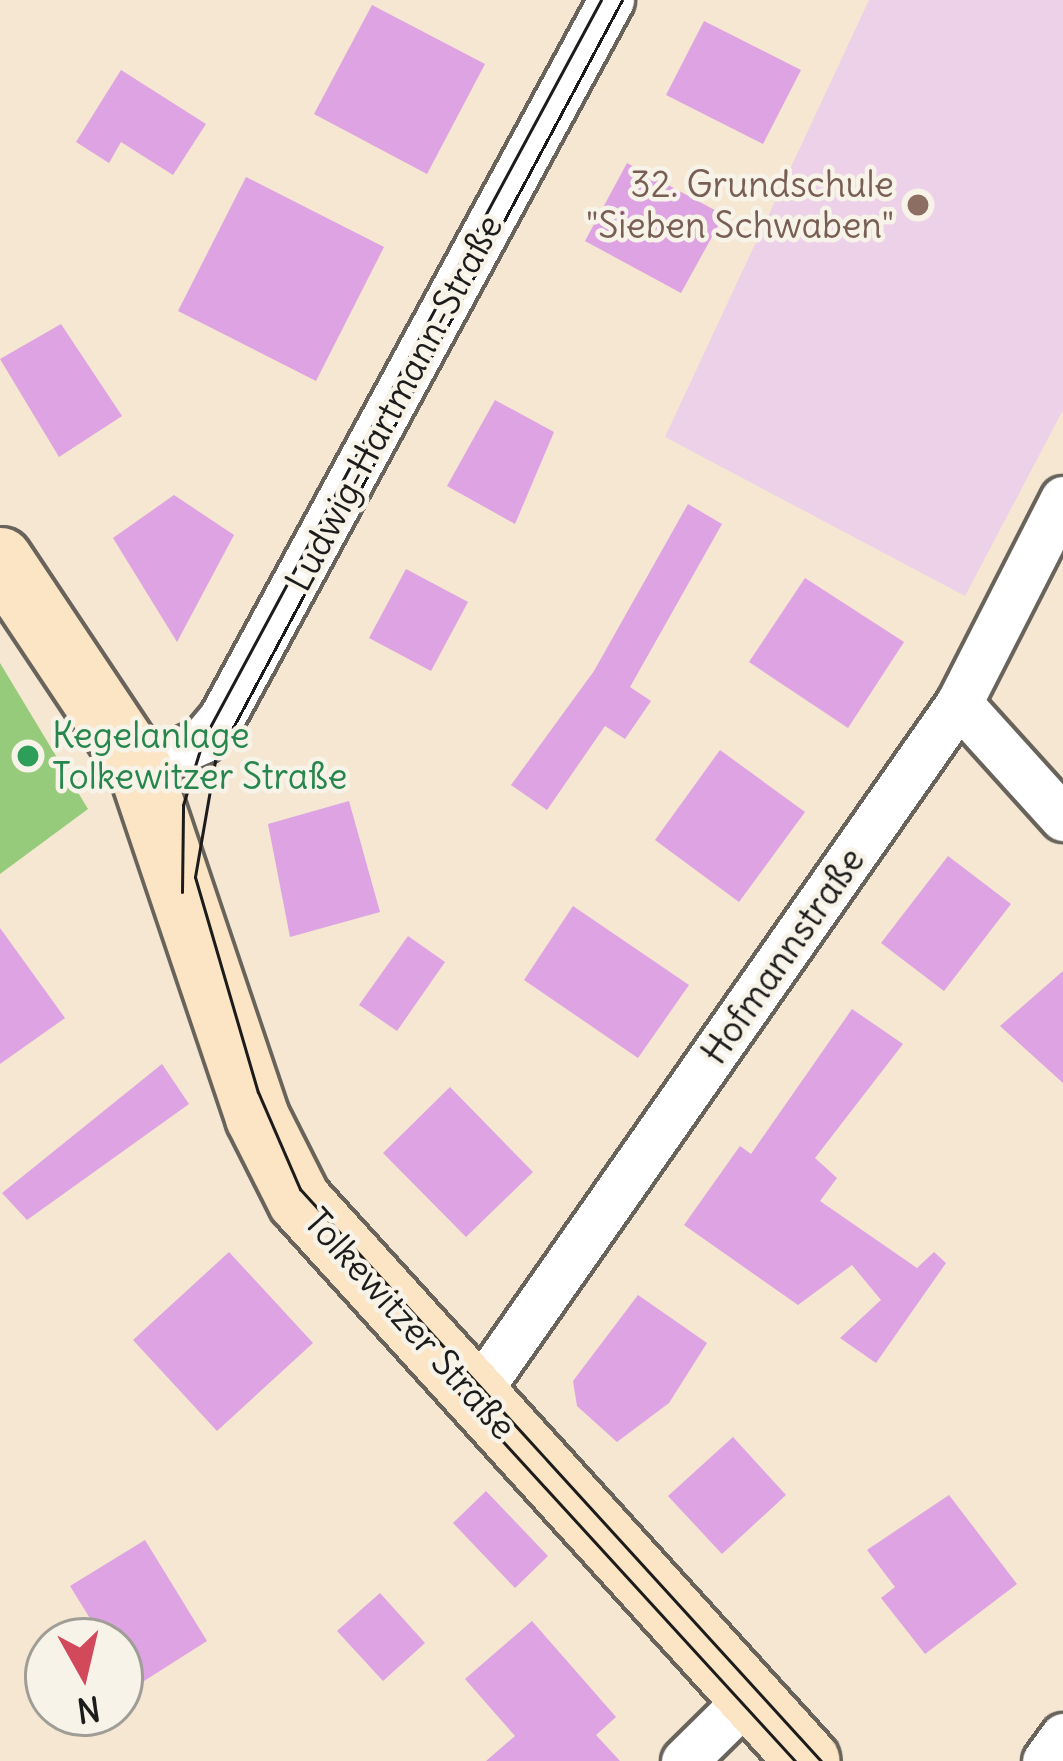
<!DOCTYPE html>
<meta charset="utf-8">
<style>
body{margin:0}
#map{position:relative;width:1063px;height:1761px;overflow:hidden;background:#f5e7d1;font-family:Delius,sans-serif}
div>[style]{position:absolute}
.built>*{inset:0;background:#edd1e9}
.green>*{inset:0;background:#97cb7c}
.building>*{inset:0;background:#dda3e3}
.roads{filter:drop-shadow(3px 0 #68635b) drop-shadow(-3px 0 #68635b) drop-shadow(0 3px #68635b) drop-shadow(0 -3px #68635b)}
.minor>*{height:45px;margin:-22.5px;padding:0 22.5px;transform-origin:22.5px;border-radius:22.5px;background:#fff}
.secondary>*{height:63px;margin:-31.5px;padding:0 31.5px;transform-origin:31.5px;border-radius:31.5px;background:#fce5c4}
.tram>*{height:3px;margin:-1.5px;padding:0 1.5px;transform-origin:1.5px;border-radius:1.5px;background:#1c1c1c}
.dots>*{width:33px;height:33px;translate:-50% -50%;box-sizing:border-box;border:6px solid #f7f3e8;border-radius:50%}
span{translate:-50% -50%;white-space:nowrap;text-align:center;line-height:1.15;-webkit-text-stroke:9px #f7f3e8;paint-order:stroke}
.education-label{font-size:36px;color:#785e54}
.right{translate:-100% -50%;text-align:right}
.street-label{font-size:36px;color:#1c1c1c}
.leisure-label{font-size:36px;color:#27864d}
.left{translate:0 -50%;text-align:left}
.north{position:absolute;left:24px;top:1617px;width:120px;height:120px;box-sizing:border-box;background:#f7f3e8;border:3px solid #9f9d96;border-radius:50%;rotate:172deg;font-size:33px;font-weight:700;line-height:48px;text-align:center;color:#1c1c1c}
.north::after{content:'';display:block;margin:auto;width:42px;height:54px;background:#d1495b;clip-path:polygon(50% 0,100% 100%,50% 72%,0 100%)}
</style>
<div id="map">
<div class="built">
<div style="clip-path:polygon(869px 0,1063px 0,1063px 410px,965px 596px,665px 437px)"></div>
</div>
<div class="green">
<div style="clip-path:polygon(0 663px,88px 809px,0 874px)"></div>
</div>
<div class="building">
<div style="clip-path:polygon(372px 5px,485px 64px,427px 174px,314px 114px)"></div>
<div style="clip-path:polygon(704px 21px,801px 70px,763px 144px,666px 95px)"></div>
<div style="clip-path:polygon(121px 70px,206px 124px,173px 175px,121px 142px,109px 163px,76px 142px)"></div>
<div style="clip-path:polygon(627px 163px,724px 215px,681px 293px,585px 241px)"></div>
<div style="clip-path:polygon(246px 177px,384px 247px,316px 381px,178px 311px)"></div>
<div style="clip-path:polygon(61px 324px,122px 416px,59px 457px,0 359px)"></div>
<div style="clip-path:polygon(495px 400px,554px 432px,515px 524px,447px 486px)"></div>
<div style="clip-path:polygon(174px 495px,234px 535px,177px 642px,113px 538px)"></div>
<div style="clip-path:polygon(688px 504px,722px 524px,630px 687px,651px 701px,625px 739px,605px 726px,547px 810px,511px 785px,594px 671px)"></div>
<div style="clip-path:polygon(406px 569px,468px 602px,431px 671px,369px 638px)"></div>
<div style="clip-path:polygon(805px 578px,904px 642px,848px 728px,749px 662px)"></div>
<div style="clip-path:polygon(720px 750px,805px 812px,739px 902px,655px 840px)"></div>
<div style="clip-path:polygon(349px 801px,380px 912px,290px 937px,268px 824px)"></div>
<div style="clip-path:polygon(948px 856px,1011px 904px,944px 991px,881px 943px)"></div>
<div style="clip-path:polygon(573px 906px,689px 985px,638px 1058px,524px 980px)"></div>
<div style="clip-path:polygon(0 928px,65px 1018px,0 1064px)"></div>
<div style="clip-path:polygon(408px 936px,445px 962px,397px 1031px,359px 1005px)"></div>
<div style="clip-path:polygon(1063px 971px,1063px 1083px,1000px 1026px)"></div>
<div style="clip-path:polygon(852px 1009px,903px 1044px,815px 1158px,837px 1178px,820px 1201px,917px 1268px,934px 1252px,946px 1263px,876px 1363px,840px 1338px,881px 1300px,852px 1265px,798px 1305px,684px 1225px,740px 1146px,751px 1154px)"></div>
<div style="clip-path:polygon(162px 1064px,189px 1104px,27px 1220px,2px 1193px)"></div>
<div style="clip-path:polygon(450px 1087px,533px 1172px,466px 1237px,383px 1153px)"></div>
<div style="clip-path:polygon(229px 1252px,313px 1343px,217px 1431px,133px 1340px)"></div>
<div style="clip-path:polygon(638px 1295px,707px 1343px,669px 1403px,617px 1442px,577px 1406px,573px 1381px)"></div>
<div style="clip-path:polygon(733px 1437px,786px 1495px,722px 1554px,668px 1496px)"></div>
<div style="clip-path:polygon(486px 1491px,548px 1556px,515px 1588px,453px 1523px)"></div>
<div style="clip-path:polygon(949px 1495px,1017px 1584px,925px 1654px,881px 1598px,895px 1587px,867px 1550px)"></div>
<div style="clip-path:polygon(145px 1540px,207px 1641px,133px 1688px,120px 1641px,104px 1641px,70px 1586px)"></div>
<div style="clip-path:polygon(380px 1593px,425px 1643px,383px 1681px,337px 1631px)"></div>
<div style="clip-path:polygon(532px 1621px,616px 1717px,596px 1735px,620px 1761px,486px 1761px,515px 1736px,465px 1679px)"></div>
</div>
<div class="roads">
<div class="minor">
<div style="left:959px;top:703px;width:155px;rotate:47.9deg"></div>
<div style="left:140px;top:769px;width:69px;rotate:-24.7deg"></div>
<div style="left:203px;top:740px;width:30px;rotate:-50deg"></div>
<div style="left:222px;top:717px;width:816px;rotate:-61.52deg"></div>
<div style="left:475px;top:1396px;width:845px;rotate:-55.07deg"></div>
<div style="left:959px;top:703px;width:229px;rotate:-63deg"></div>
<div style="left:684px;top:1761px;width:94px;rotate:-44.6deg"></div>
<div style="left:1045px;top:1761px;width:31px;rotate:-54deg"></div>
</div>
<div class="secondary">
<div style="left:0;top:559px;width:252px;rotate:56.3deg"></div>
<div style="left:140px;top:769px;width:367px;rotate:71.4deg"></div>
<div style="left:257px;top:1117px;width:93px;rotate:63.2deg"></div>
<div style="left:299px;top:1200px;width:757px;rotate:47.78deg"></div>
</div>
</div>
<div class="tram">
<div style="left:622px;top:0;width:863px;rotate:118.14deg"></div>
<div style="left:215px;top:761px;width:118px;rotate:99.8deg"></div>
<div style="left:195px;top:877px;width:224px;rotate:73.7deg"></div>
<div style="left:258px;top:1092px;width:106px;rotate:66.6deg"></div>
<div style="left:300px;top:1189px;width:774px;rotate:47.67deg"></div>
<div style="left:182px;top:892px;width:87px;rotate:-89.3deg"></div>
<div style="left:183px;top:805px;width:68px;rotate:-72.9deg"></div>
<div style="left:203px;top:740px;width:840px;rotate:-61.73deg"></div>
<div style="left:432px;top:1364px;width:538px;rotate:47.56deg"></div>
</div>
<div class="dots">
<div style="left:918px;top:205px;background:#8d6e63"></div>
<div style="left:28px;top:756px;background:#2e9e5b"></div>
</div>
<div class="education-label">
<span class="right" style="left:894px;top:205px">32. Grundschule<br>"Sieben Schwaben"</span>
</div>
<div class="street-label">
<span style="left:394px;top:403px;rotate:-62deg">Ludwig-Hartmann-Straße</span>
<span style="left:783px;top:956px;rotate:-55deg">Hofmannstraße</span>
<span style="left:410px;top:1324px;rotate:48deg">Tolkewitzer Straße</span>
</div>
<div class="leisure-label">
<span class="left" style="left:52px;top:756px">Kegelanlage<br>Tolkewitzer Straße</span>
</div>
<div class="north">N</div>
</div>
